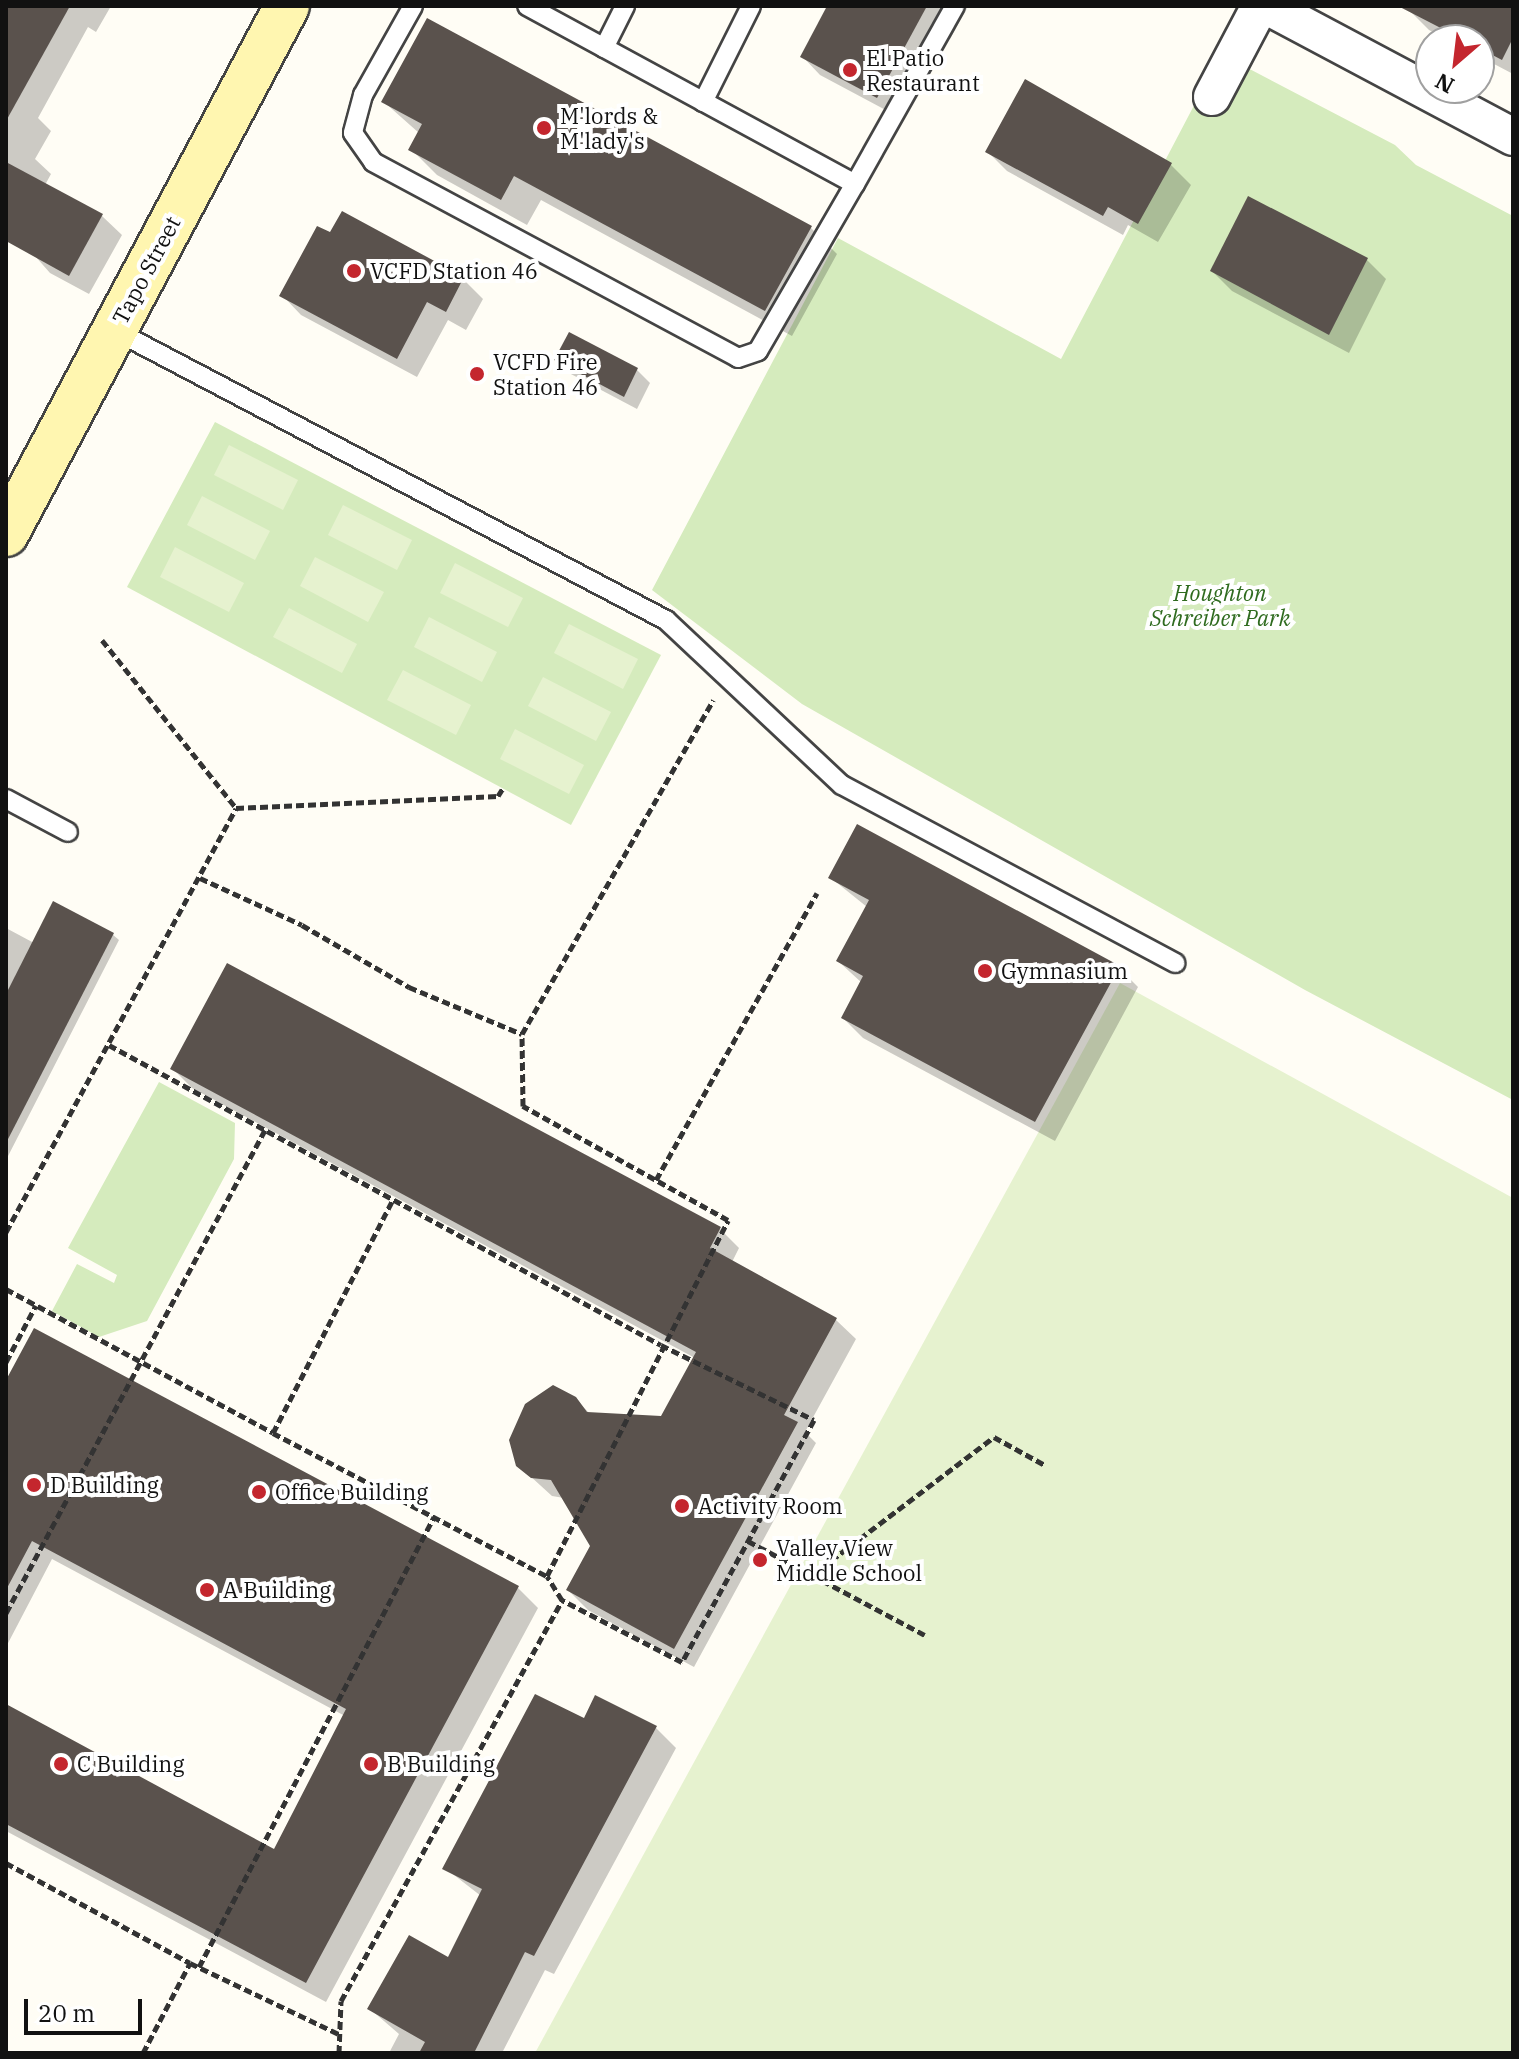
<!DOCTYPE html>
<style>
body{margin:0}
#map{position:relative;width:1519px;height:2059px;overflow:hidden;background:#fffdf5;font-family:"IBM Plex Serif",serif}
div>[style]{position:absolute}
.green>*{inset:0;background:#d5ebbd}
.pitch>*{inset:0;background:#e6f2cf}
.shadow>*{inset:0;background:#0003}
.building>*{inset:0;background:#5a524d}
.path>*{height:5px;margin-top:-2.5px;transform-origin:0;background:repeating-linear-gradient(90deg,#333 0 8px,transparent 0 12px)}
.roads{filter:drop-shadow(2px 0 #444) drop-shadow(-2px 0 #444) drop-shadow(0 2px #444) drop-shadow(0 -2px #444)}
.lane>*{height:18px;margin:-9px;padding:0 9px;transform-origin:9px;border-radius:9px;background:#fff}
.street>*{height:36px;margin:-18px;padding:0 18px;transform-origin:18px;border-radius:18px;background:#fff}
.secondary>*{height:44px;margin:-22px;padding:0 22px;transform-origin:22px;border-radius:22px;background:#fff6b0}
.dots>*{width:22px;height:22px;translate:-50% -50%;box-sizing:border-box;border:4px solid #fff;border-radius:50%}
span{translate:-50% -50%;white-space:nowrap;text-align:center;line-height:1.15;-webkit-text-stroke:8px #fff;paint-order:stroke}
.poi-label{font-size:22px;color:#111}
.left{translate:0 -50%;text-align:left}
.street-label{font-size:22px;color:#111}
.park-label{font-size:22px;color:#2f6b1f;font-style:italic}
.frame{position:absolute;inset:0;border:8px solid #111;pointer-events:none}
.north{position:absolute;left:1415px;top:24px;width:80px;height:80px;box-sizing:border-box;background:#fff;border:2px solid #a0a0a0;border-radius:50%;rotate:208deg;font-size:22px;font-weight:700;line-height:32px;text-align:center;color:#111}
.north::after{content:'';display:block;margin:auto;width:28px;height:36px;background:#c4262e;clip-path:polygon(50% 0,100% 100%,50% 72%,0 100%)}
.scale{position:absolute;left:24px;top:1999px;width:118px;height:36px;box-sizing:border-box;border:4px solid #111;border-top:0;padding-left:10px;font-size:24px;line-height:28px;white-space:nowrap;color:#111;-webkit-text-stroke:6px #fff;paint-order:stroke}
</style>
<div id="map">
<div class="green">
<div style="clip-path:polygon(1221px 54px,1395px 145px,1416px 165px,1513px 216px,1513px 1100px,1305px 990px,802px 704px,652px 590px,838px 238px,1061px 359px)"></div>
<div style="clip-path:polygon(215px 422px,661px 655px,571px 825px,127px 587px)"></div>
<div style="clip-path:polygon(159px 1082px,235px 1123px,234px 1159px,147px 1321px,99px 1337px,52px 1311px,77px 1264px,114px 1283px,117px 1275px,68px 1248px)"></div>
</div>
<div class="pitch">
<div style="clip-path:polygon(229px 445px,298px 480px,283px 510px,214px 475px)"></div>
<div style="clip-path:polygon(202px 496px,270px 531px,255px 560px,187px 525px)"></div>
<div style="clip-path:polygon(343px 505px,412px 540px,397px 570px,328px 535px)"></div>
<div style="clip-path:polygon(175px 547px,244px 583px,229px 612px,160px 577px)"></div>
<div style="clip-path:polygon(315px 557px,384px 592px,368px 622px,300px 586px)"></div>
<div style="clip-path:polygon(455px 563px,523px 598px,508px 627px,440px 593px)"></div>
<div style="clip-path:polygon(289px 608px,357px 644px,342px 673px,273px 637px)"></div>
<div style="clip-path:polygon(429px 617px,497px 652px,482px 682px,414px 647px)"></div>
<div style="clip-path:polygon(569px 624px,638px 659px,623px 689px,554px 653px)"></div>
<div style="clip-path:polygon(403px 670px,471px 705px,456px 735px,387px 700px)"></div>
<div style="clip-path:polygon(543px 677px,611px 712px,596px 741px,528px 706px)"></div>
<div style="clip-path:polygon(515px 729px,584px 765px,569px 794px,500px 759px)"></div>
<div style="clip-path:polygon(1120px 983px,1513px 1198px,1513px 2053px,535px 2053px)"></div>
</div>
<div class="shadow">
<div style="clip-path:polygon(111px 6px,96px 32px,88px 27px,38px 118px,51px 131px,35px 159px,51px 174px,45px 185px,102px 216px,122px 235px,89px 294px,50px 273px,6px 223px,6px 8px)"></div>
<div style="clip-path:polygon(830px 6px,968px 6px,950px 39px,940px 33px,895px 115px,820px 75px,802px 56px)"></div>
<div style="clip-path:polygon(1412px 6px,1513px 6px,1513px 74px,1479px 56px,1479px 40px,1448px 40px,1429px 30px,1409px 10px)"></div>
<div style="clip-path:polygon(1026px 82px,1171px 165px,1191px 185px,1158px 242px,1128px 225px,1123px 235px,1007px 171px,987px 151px)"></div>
<div style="clip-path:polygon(384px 102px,811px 228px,837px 254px,792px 336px,541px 200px,527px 225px,437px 175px,411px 149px,419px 133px)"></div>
<div style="clip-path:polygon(1366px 259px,1386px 279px,1349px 353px,1232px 291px,1212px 271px)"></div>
<div style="clip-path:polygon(463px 279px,483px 299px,466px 330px,448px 320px,417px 377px,301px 315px,282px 295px)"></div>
<div style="clip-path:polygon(570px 334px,637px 370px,650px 383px,637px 409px,569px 373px,556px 360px)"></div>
<div style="clip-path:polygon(831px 878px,1118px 967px,1138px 987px,1055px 1141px,863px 1038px,843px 1018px,862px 983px,838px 961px,867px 907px)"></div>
<div style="clip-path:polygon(6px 928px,34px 943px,112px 934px,119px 940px,6px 1160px)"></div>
<div style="clip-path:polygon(172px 1068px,720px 1229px,739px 1248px,732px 1262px,836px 1320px,856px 1339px,805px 1432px,816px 1443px,694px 1667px,588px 1610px,568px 1590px,592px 1546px,564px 1498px,552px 1496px,518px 1465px,575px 1398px,590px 1414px,662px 1418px,695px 1358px,192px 1088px)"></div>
<div style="clip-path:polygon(6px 1384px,518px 1588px,538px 1608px,326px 2002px,6px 1831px,6px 1707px,275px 1851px,345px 1716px,52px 1559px,6px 1647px)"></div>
<div style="clip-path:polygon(585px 1720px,656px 1728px,676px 1748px,554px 1974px,545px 1970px,502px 2053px,389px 2053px,399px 2034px,370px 2009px,449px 1960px,481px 1896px,445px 1868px)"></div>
</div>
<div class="building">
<div style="clip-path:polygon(6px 6px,70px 6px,6px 121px)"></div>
<div style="clip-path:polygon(827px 6px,927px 6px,877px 98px,800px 57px)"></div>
<div style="clip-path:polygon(1398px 6px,1513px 6px,1513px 38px,1502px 60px,1479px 48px,1479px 40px,1464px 40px)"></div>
<div style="clip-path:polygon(427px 18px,812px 226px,765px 311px,514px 176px,501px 200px,408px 150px,422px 124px,381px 102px)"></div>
<div style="clip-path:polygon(1025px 79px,1172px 163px,1138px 224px,1108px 207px,1103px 216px,985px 152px)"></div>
<div style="clip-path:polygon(6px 162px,103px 214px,69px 276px,6px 241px)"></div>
<div style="clip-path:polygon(1248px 196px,1368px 258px,1329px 335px,1210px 271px)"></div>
<div style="clip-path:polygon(342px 211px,464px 277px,446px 312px,427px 302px,397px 359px,279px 296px,317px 226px,330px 232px)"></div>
<div style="clip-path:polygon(569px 332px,638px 368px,624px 397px,554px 360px)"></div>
<div style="clip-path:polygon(857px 824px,1120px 966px,1035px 1122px,841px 1018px,863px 976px,836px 961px,869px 900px,828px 878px)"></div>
<div style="clip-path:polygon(53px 901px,114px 933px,6px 1143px,6px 994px)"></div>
<div style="clip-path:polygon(227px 963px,721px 1227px,710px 1248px,837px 1318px,784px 1415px,798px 1422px,674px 1649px,566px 1590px,590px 1546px,551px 1480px,531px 1478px,516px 1466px,509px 1440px,525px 1404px,553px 1385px,576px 1397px,587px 1412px,661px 1416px,696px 1352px,170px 1069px)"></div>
<div style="clip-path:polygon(34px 1328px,519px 1586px,306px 1983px,6px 1824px,6px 1704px,274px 1849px,346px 1709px,32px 1541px,6px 1590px,6px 1380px)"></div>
<div style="clip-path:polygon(535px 1694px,584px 1718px,595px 1695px,657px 1726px,534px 1956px,525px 1952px,474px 2053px,419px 2053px,425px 2042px,367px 2009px,409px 1935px,448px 1957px,482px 1889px,442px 1869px)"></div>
</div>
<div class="path">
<div style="left:102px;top:640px;width:215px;rotate:51.4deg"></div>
<div style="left:200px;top:878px;width:112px;rotate:24.7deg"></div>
<div style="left:302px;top:925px;width:124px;rotate:30.1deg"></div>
<div style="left:409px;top:987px;width:122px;rotate:22.6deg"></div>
<div style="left:522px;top:1034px;width:385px;rotate:-60.2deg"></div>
<div style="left:109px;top:1045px;width:628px;rotate:28.52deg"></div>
<div style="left:661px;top:1345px;width:170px;rotate:26.1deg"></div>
<div style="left:814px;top:1420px;width:276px;rotate:118.6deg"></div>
<div style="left:682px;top:1662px;width:135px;rotate:-152.7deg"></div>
<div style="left:562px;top:1600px;width:28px;rotate:-122deg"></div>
<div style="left:656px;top:1180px;width:329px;rotate:-60.7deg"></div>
<div style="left:6px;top:1232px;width:482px;rotate:-61.5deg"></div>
<div style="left:236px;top:808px;width:262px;rotate:-2.6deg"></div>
<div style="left:498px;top:796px;width:9px;rotate:-58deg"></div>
<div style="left:6px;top:1289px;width:303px;rotate:28.3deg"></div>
<div style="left:273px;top:1433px;width:262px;rotate:-62.8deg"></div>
<div style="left:6px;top:1362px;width:64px;rotate:-62.2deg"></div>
<div style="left:273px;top:1433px;width:309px;rotate:27.6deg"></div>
<div style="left:547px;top:1576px;width:399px;rotate:-63deg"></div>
<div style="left:728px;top:1220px;width:235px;rotate:-150.9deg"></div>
<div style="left:523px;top:1106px;width:72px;rotate:-90.8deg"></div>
<div style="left:748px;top:1541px;width:200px;rotate:28deg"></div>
<div style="left:812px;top:1575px;width:228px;rotate:-37.2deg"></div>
<div style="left:994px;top:1437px;width:58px;rotate:28.8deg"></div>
<div style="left:6px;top:1613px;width:548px;rotate:-61.8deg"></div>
<div style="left:6px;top:1863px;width:209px;rotate:28.5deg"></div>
<div style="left:190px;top:1963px;width:167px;rotate:25.5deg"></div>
<div style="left:199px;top:1967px;width:508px;rotate:-62.43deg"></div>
<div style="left:143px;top:2053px;width:102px;rotate:-62.4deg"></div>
<div style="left:339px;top:2053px;width:52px;rotate:-87.8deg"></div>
<div style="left:341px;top:2001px;width:458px;rotate:-61.1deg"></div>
</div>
<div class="roads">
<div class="lane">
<div style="left:413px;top:6px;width:102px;rotate:119.3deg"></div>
<div style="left:363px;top:95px;width:39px;rotate:105deg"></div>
<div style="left:353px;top:133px;width:35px;rotate:55deg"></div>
<div style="left:373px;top:162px;width:414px;rotate:28.2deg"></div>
<div style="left:738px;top:358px;width:21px;rotate:-19deg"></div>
<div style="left:758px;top:351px;width:193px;rotate:-59.9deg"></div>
<div style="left:855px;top:184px;width:373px;rotate:-151.5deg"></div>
<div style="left:604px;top:48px;width:47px;rotate:-63.4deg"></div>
<div style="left:703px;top:102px;width:107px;rotate:-63.4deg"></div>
<div style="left:855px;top:184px;width:204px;rotate:-60.7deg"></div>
<div style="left:114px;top:330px;width:624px;rotate:27.72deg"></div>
<div style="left:666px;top:620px;width:241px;rotate:43.2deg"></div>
<div style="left:842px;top:785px;width:378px;rotate:28.1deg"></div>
<div style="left:6px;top:799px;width:70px;rotate:28deg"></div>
</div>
<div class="street">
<div style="left:1267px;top:6px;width:279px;rotate:28deg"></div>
<div style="left:1212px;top:97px;width:103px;rotate:-62.2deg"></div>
</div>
<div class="secondary">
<div style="left:6px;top:534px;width:598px;rotate:-61.98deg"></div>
</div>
</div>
<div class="dots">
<div style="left:850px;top:70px;background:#c4262e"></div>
<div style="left:544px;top:128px;background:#c4262e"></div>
<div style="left:354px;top:271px;background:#c4262e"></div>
<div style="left:477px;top:374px;background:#c4262e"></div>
<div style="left:985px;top:971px;background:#c4262e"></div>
<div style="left:34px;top:1485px;background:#c4262e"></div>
<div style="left:259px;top:1492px;background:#c4262e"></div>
<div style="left:682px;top:1506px;background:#c4262e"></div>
<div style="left:760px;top:1560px;background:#c4262e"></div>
<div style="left:207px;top:1590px;background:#c4262e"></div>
<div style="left:61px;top:1764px;background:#c4262e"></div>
<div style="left:371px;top:1764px;background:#c4262e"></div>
</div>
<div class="poi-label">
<span class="left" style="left:866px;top:70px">El Patio<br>Restaurant</span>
<span class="left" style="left:560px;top:128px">M'lords &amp;<br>M'lady's</span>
<span class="left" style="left:370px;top:271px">VCFD Station 46</span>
<span class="left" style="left:493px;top:374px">VCFD Fire<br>Station 46</span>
<span class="left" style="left:1001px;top:971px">Gymnasium</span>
<span class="left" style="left:50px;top:1485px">D Building</span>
<span class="left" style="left:275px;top:1492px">Office Building</span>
<span class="left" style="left:698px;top:1506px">Activity Room</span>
<span class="left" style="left:776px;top:1560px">Valley View<br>Middle School</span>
<span class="left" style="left:223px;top:1590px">A Building</span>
<span class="left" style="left:77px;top:1764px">C Building</span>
<span class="left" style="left:387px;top:1764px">B Building</span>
</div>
<div class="street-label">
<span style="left:146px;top:270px;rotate:-62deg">Tapo Street</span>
</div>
<div class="park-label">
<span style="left:1220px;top:605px">Houghton<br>Schreiber Park</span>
</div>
<div class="frame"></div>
<div class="north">N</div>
<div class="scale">20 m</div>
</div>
